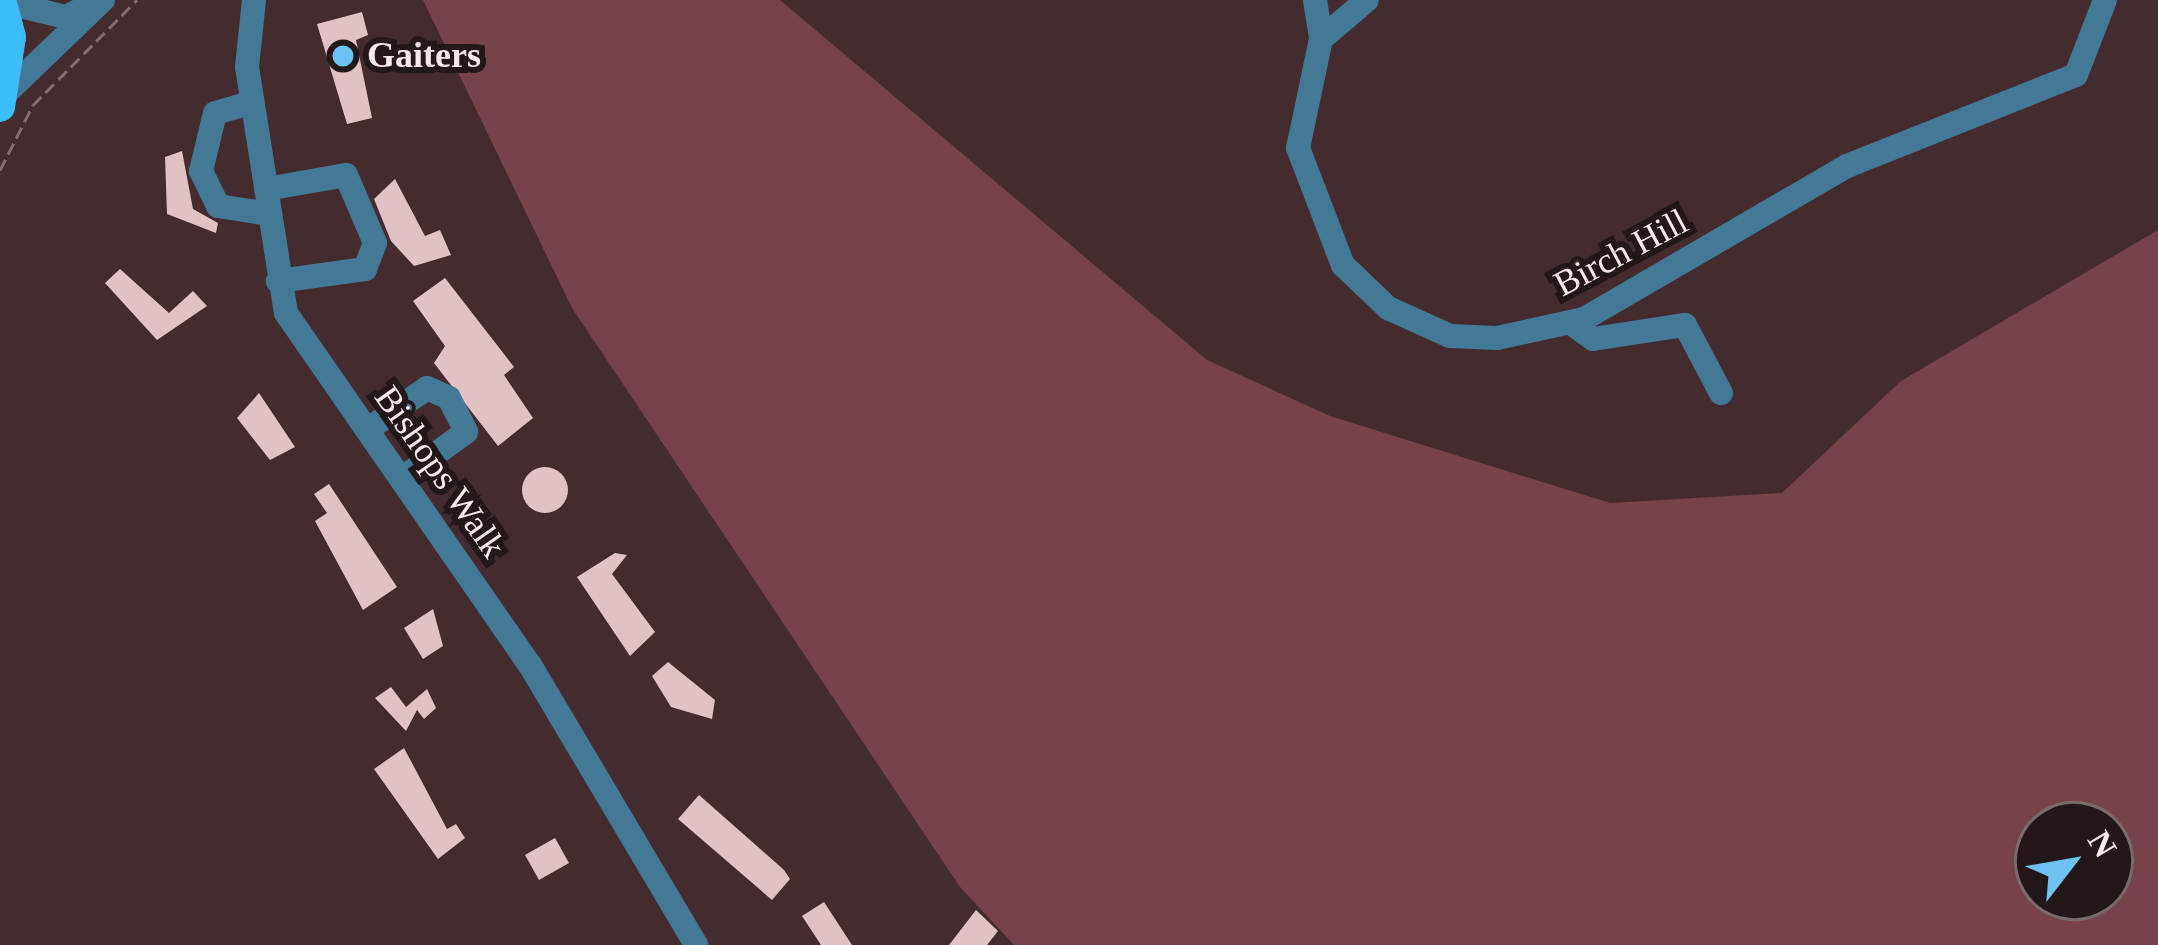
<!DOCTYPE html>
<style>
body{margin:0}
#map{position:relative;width:2158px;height:945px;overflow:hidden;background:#442c2e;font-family:Georgia,serif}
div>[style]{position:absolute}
.green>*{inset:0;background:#774348}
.building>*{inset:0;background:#e0c2c3}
.round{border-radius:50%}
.path>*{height:3px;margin-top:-1.5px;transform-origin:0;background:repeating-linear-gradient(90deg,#836e6f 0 12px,transparent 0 18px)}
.minor>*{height:24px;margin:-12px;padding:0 12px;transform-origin:12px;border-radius:12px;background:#437997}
.major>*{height:30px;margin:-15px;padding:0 15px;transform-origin:15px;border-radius:15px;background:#3dbcfa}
.dots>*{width:33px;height:33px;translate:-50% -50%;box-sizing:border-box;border:6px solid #231819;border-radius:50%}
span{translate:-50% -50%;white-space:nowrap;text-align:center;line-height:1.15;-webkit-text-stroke:12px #231819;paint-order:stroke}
.poi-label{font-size:36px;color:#f8e8e9;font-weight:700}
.left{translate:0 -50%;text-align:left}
.street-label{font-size:36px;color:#f8e8e9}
.north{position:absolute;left:2014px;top:801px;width:120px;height:120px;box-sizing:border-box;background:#231819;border:3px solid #786b6c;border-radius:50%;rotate:59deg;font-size:33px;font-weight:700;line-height:48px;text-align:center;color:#f8e8e9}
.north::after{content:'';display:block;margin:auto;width:42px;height:54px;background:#6dc2f3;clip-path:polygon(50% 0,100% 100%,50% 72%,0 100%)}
</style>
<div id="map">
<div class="green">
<div style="clip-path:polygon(evenodd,423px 0,780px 0,1207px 360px,1330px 416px,1610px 503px,1782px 493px,1901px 381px,2158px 230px,2158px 945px,1014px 945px,960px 887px,572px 308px,423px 0,2038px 825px,2110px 825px,2110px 897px,2038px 897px,2038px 825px)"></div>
</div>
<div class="building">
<div style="clip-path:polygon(362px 12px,368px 35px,356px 40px,372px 118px,347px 124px,317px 24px)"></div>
<div style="clip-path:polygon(182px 151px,193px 209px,218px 223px,216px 233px,167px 214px,165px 157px)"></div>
<div style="clip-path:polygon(395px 179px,425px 236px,440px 230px,451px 255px,414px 266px,391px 241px,374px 199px)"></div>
<div style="clip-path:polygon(120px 269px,169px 313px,193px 291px,207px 306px,157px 340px,105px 283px)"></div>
<div style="clip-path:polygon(445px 278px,514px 367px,504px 375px,533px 418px,498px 446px,434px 363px,445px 346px,413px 301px)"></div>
<div style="clip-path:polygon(259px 393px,295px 447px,270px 460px,237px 418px)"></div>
<div class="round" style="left:522px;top:467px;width:46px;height:46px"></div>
<div style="clip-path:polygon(329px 484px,397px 587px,363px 610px,315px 521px,327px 513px,314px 494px)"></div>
<div style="clip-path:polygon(615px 553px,627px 555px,612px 574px,655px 632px,630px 656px,577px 577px)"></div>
<div style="clip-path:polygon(433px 609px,443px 646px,423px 659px,404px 628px)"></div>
<div style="clip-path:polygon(668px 662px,715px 700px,712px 719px,671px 707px,652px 676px)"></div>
<div style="clip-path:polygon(391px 687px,406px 707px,427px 689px,436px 708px,424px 719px,417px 710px,406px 731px,375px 698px)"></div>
<div style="clip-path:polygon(404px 748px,447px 829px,456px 824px,465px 838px,438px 859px,374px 769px)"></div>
<div style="clip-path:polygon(699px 795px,784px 870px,790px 879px,772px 900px,678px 819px)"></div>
<div style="clip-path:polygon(555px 838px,569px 863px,539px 880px,525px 855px)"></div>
<div style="clip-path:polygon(824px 902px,852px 945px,821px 945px,802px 916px)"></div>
<div style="clip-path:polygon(976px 910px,998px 931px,987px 945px,949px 945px)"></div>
</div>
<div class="path">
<div style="left:0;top:170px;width:73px;rotate:-63.1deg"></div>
<div style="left:33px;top:105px;width:148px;rotate:-45.3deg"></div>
</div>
<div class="minor">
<div style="left:254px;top:0;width:67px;rotate:96deg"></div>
<div style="left:247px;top:67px;width:249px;rotate:81deg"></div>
<div style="left:286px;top:313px;width:428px;rotate:55.3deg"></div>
<div style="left:530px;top:665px;width:326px;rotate:59.3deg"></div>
<div style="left:1315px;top:0;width:39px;rotate:81deg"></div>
<div style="left:1321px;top:39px;width:111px;rotate:101.9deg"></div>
<div style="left:1298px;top:148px;width:125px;rotate:69deg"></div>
<div style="left:1343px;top:265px;width:62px;rotate:43.7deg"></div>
<div style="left:1388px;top:308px;width:68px;rotate:24.3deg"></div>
<div style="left:1450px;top:336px;width:47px;rotate:2.4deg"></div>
<div style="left:1497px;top:338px;width:89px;rotate:-12.3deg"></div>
<div style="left:1584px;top:319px;width:304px;rotate:-30.2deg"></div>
<div style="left:1847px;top:166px;width:246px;rotate:-21.7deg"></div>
<div style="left:2076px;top:75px;width:80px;rotate:-68.9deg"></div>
<div style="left:4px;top:2px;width:64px;rotate:13.6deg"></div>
<div style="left:66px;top:17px;width:28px;rotate:-27deg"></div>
<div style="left:1321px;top:39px;width:60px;rotate:-40.3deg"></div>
<div style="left:7px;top:92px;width:133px;rotate:-43.8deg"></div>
<div style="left:250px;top:103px;width:36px;rotate:164deg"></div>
<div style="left:215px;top:113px;width:60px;rotate:103.6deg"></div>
<div style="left:201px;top:171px;width:39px;rotate:64deg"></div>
<div style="left:218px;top:206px;width:53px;rotate:8.7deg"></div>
<div style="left:266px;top:189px;width:81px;rotate:-9.9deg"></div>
<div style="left:346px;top:175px;width:74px;rotate:66.9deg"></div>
<div style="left:375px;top:243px;width:28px;rotate:111deg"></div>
<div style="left:365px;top:269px;width:88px;rotate:172.1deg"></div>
<div style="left:1571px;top:323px;width:27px;rotate:36deg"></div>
<div style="left:1593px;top:339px;width:93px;rotate:-8.7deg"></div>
<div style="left:1685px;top:325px;width:77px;rotate:62.1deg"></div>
<div style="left:367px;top:430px;width:73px;rotate:-35deg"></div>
<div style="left:427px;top:388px;width:24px;rotate:24deg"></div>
<div style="left:449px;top:398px;width:38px;rotate:63deg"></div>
<div style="left:466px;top:432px;width:80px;rotate:144.1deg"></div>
</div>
<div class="major">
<div style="left:0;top:107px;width:71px;rotate:-81.1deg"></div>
<div style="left:11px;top:37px;width:38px;rotate:-105deg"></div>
</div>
<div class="dots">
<div style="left:343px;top:56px;background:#6dc2f3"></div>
</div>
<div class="poi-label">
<span class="left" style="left:367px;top:56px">Gaiters</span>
</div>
<div class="street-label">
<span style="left:1621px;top:253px;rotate:-28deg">Birch Hill</span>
<span style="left:440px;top:472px;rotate:55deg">Bishops Walk</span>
</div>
<div class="north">N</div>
</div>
